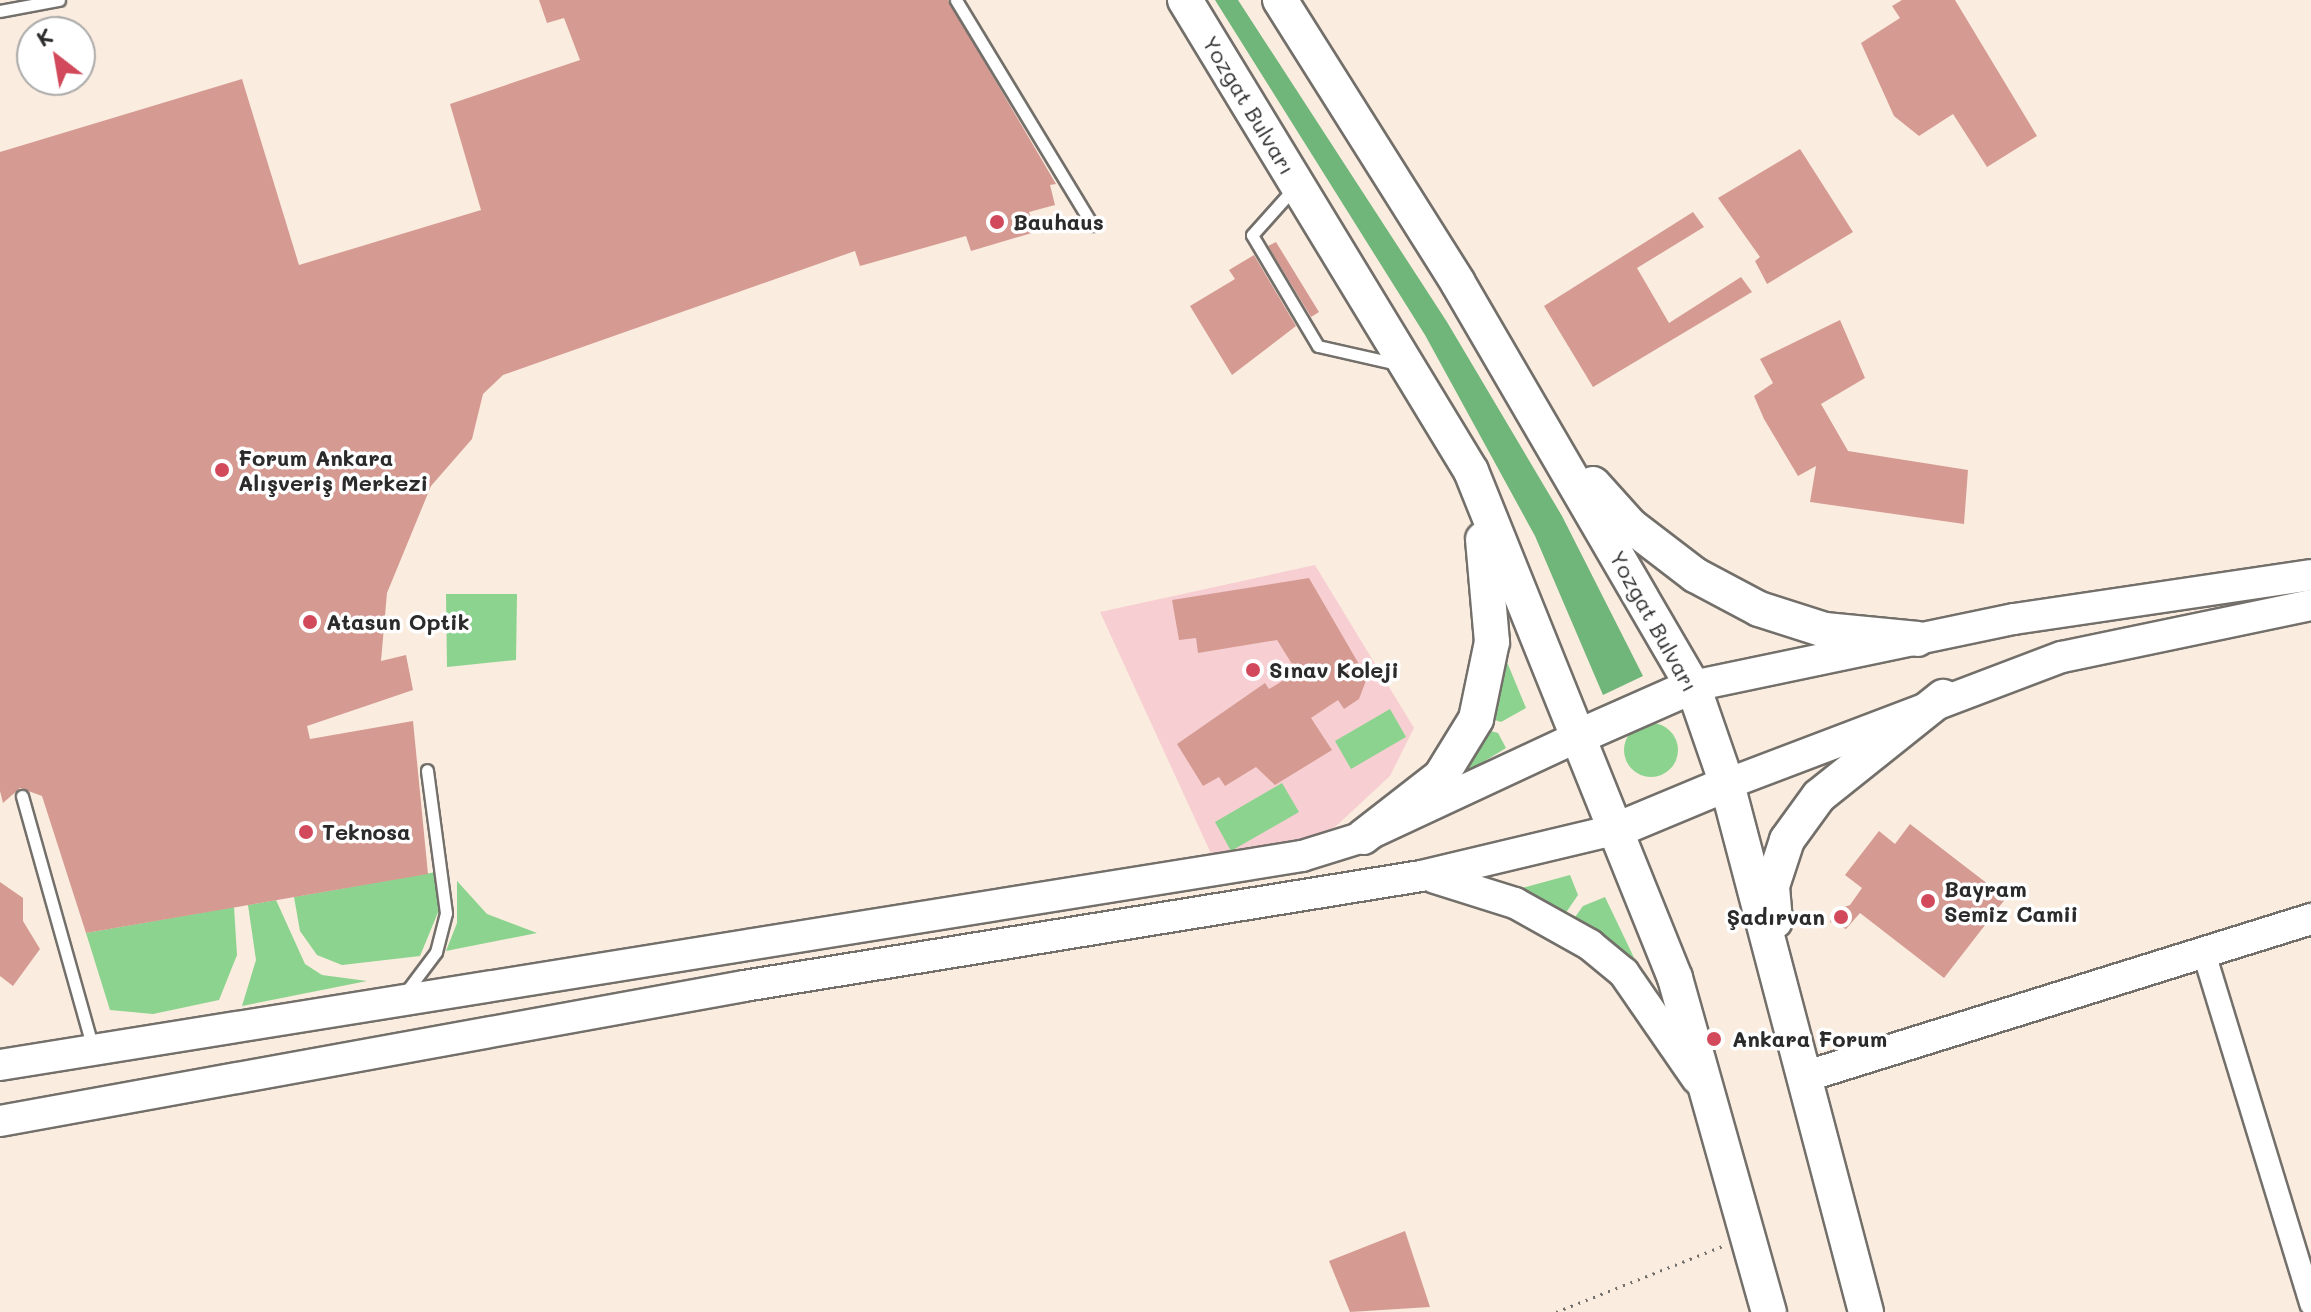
<!DOCTYPE html>
<meta charset="utf-8">
<style>
body{margin:0}
#map{position:relative;width:2311px;height:1312px;overflow:hidden;background:#faecde;font-family:Mali,sans-serif}
div>[style]{position:absolute}
.built>*{inset:0;background:#f7cfd2}
.green>*{inset:0;background:#8bd38e}
.round{border-radius:50%}
.forest>*{inset:0;background:#70b579}
.building>*{inset:0;background:#d59b93}
.path>*{height:3px;margin-top:-1.5px;transform-origin:0;background:repeating-linear-gradient(90deg,#736f6a 0 2px,transparent 0 8px)}
.roads{filter:drop-shadow(2px 0 #736f6a) drop-shadow(-2px 0 #736f6a) drop-shadow(0 2px #736f6a) drop-shadow(0 -2px #736f6a)}
.lane>*{height:11px;margin:-5.5px;padding:0 5.5px;transform-origin:5.5px;border-radius:5.5px;background:#fff}
.street>*{height:22px;margin:-11px;padding:0 11px;transform-origin:11px;border-radius:11px;background:#fff}
.secondary>*{height:30px;margin:-15px;padding:0 15px;transform-origin:15px;border-radius:15px;background:#fff}
.primary>*{height:34px;margin:-17px;padding:0 17px;transform-origin:17px;border-radius:17px;background:#fff}
.dots>*{width:22px;height:22px;translate:-50% -50%;box-sizing:border-box;border:4px solid #fff;border-radius:50%}
span{translate:-50% -50%;white-space:nowrap;text-align:center;line-height:1.15;-webkit-text-stroke:7px #fff;paint-order:stroke}
.street-label{font-size:22px;color:#2b2b2b}
.poi-label{font-size:22px;color:#2b2b2b;font-weight:700}
.left{translate:0 -50%;text-align:left}
.right{translate:-100% -50%;text-align:right}
.north{position:absolute;left:16px;top:16px;width:80px;height:80px;box-sizing:border-box;background:#fff;border:2px solid #aaa;border-radius:50%;rotate:329deg;font-size:22px;font-weight:700;line-height:32px;text-align:center;color:#2b2b2b}
.north::after{content:'';display:block;margin:auto;width:28px;height:36px;background:#d1495b;clip-path:polygon(50% 0,100% 100%,50% 72%,0 100%)}
</style>
<div id="map">
<div class="built">
<div style="clip-path:polygon(1315px 565px,1414px 728px,1390px 776px,1335px 827px,1310px 839px,1213px 858px,1100px 612px)"></div>
</div>
<div class="green">
<div style="clip-path:polygon(446px 594px,517px 594px,516px 660px,447px 667px)"></div>
<div style="clip-path:polygon(1502px 650px,1526px 708px,1501px 722px,1486px 717px)"></div>
<div style="clip-path:polygon(1390px 709px,1406px 737px,1351px 769px,1335px 741px)"></div>
<div class="round" style="left:1624px;top:723px;width:54px;height:54px"></div>
<div style="clip-path:polygon(1483px 729px,1498px 733px,1506px 748px,1444px 786px)"></div>
<div style="clip-path:polygon(1282px 783px,1299px 812px,1231px 851px,1215px 822px)"></div>
<div style="clip-path:polygon(436px 872px,439px 910px,420px 956px,342px 965px,317px 955px,300px 931px,294px 897px)"></div>
<div style="clip-path:polygon(1570px 875px,1578px 895px,1565px 914px,1507px 892px)"></div>
<div style="clip-path:polygon(457px 881px,487px 914px,537px 933px,446px 951px,457px 923px)"></div>
<div style="clip-path:polygon(1605px 897px,1637px 964px,1573px 920px,1583px 906px)"></div>
<div style="clip-path:polygon(276px 900px,305px 964px,322px 975px,367px 981px,242px 1006px,256px 960px,248px 905px)"></div>
<div style="clip-path:polygon(234px 907px,237px 955px,219px 1000px,153px 1014px,110px 1010px,86px 933px)"></div>
</div>
<div class="forest">
<div style="clip-path:polygon(1215px 0,1238px 0,1447px 322px,1562px 516px,1643px 676px,1603px 695px,1535px 536px,1425px 335px)"></div>
</div>
<div class="building">
<div style="clip-path:polygon(539px 0,948px 0,1056px 184px,1050px 185px,1055px 205px,1029px 212px,1035px 232px,971px 251px,966px 236px,860px 266px,855px 251px,503px 375px,483px 394px,472px 439px,431px 486px,387px 593px,381px 661px,406px 655px,413px 690px,307px 726px,310px 739px,413px 721px,428px 874px,86px 933px,42px 796px,20px 788px,3px 803px,0 791px,0 152px,242px 79px,299px 265px,481px 210px,450px 104px,580px 60px,564px 18px,547px 23px)"></div>
<div style="clip-path:polygon(1902px 0,1955px 0,2037px 136px,1987px 167px,1953px 114px,1919px 136px,1894px 116px,1861px 43px,1900px 18px,1892px 6px)"></div>
<div style="clip-path:polygon(1800px 149px,1853px 232px,1767px 284px,1755px 261px,1760px 257px,1718px 198px)"></div>
<div style="clip-path:polygon(1693px 212px,1704px 227px,1637px 268px,1669px 323px,1741px 277px,1752px 292px,1593px 387px,1544px 306px)"></div>
<div style="clip-path:polygon(1276px 242px,1319px 312px,1311px 317px,1268px 246px)"></div>
<div style="clip-path:polygon(1254px 255px,1296px 326px,1232px 375px,1190px 306px,1235px 279px,1229px 270px)"></div>
<div style="clip-path:polygon(1840px 320px,1865px 378px,1821px 404px,1848px 451px,1968px 470px,1964px 524px,1810px 502px,1816px 466px,1798px 476px,1764px 419px,1754px 396px,1773px 383px,1760px 359px)"></div>
<div style="clip-path:polygon(1309px 578px,1367px 678px,1359px 699px,1344px 709px,1338px 700px,1311px 718px,1332px 750px,1275px 785px,1256px 767px,1225px 786px,1219px 777px,1203px 786px,1177px 744px,1265px 683px,1269px 689px,1297px 672px,1277px 640px,1198px 653px,1196px 638px,1179px 640px,1172px 600px)"></div>
<div style="clip-path:polygon(1910px 824px,2006px 898px,1944px 978px,1860px 913px,1846px 929px,1830px 922px,1832px 911px,1850px 905px,1862px 888px,1845px 875px,1879px 831px,1895px 844px)"></div>
<div style="clip-path:polygon(0 882px,23px 898px,23px 921px,40px 949px,13px 986px,0 976px)"></div>
<div style="clip-path:polygon(1405px 1231px,1430px 1307px,1350px 1312px,1329px 1261px)"></div>
</div>
<div class="path">
<div style="left:1556px;top:1312px;width:180px;rotate:-21.6deg"></div>
</div>
<div class="roads">
<div class="lane">
<div style="left:956px;top:0;width:263px;rotate:58.8deg"></div>
<div style="left:0;top:11px;width:60px;rotate:-10.6deg"></div>
<div style="left:1294px;top:188px;width:63px;rotate:131.8deg"></div>
<div style="left:1252px;top:235px;width:129px;rotate:59.3deg"></div>
<div style="left:1318px;top:346px;width:82px;rotate:12.7deg"></div>
<div style="left:22px;top:796px;width:262px;rotate:74.3deg"></div>
<div style="left:406px;top:992px;width:50px;rotate:-53.1deg"></div>
<div style="left:436px;top:952px;width:40px;rotate:-75.6deg"></div>
<div style="left:446px;top:913px;width:144px;rotate:-97.6deg"></div>
</div>
<div class="street">
<div style="left:2204px;top:953px;width:367px;rotate:73deg"></div>
</div>
<div class="secondary">
<div style="left:1693px;top:686px;width:328px;rotate:-11.8deg"></div>
<div style="left:2014px;top:619px;width:300px;rotate:-8.4deg"></div>
<div style="left:1727px;top:784px;width:358px;rotate:-20.8deg"></div>
<div style="left:2062px;top:657px;width:254px;rotate:-11.8deg"></div>
<div style="left:1435px;top:878px;width:84px;rotate:17.4deg"></div>
<div style="left:1515px;top:903px;width:86px;rotate:29.2deg"></div>
<div style="left:1590px;top:945px;width:44px;rotate:39.5deg"></div>
<div style="left:1624px;top:973px;width:129px;rotate:55.4deg"></div>
<div style="left:0;top:1065px;width:1319px;rotate:-9.12deg"></div>
<div style="left:1302px;top:856px;width:64px;rotate:-17.3deg"></div>
<div style="left:1363px;top:837px;width:242px;rotate:-25deg"></div>
<div style="left:1807px;top:1076px;width:528px;rotate:-17.3deg"></div>
<div style="left:0;top:1121px;width:756px;rotate:-10.28deg"></div>
<div style="left:744px;top:986px;width:686px;rotate:-9.23deg"></div>
<div style="left:1421px;top:876px;width:204px;rotate:-13.4deg"></div>
</div>
<div class="primary">
<div style="left:1185px;top:0;width:551px;rotate:58.73deg"></div>
<div style="left:1471px;top:471px;width:547px;rotate:68.08deg"></div>
<div style="left:1675px;top:978px;width:347px;rotate:74.3deg"></div>
<div style="left:1280px;top:0;width:334px;rotate:57.8deg"></div>
<div style="left:1458px;top:283px;width:467px;rotate:59.8deg"></div>
<div style="left:1693px;top:686px;width:104px;rotate:70.9deg"></div>
<div style="left:1727px;top:784px;width:546px;rotate:75.25deg"></div>
<div style="left:1593px;top:484px;width:57px;rotate:47.9deg"></div>
<div style="left:1631px;top:526px;width:81px;rotate:37.4deg"></div>
<div style="left:1695px;top:575px;width:72px;rotate:28deg"></div>
<div style="left:1759px;top:609px;width:69px;rotate:17.7deg"></div>
<div style="left:1825px;top:630px;width:93px;rotate:5.5deg"></div>
<div style="left:1582px;top:735px;width:121px;rotate:-23.8deg"></div>
<div style="left:1619px;top:829px;width:117px;rotate:-22.6deg"></div>
<div style="left:1363px;top:837px;width:99px;rotate:-38deg"></div>
<div style="left:1441px;top:776px;width:67px;rotate:-58.4deg"></div>
<div style="left:1476px;top:719px;width:79px;rotate:-78.3deg"></div>
<div style="left:1492px;top:642px;width:103px;rotate:-95deg"></div>
<div style="left:1775px;top:921px;width:35px;rotate:-95deg"></div>
<div style="left:1772px;top:886px;width:48px;rotate:-71.9deg"></div>
<div style="left:1787px;top:840px;width:54px;rotate:-54deg"></div>
<div style="left:1819px;top:796px;width:159px;rotate:-38.6deg"></div>
</div>
</div>
<div class="dots">
<div style="left:997px;top:222px;background:#d1495b"></div>
<div style="left:222px;top:470px;background:#d1495b"></div>
<div style="left:310px;top:622px;background:#d1495b"></div>
<div style="left:1253px;top:670px;background:#d1495b"></div>
<div style="left:306px;top:832px;background:#d1495b"></div>
<div style="left:1928px;top:901px;background:#d1495b"></div>
<div style="left:1841px;top:917px;background:#d1495b"></div>
<div style="left:1714px;top:1039px;background:#d1495b"></div>
</div>
<div class="street-label">
<span style="left:1249px;top:105px;rotate:59deg">Yozgat Bulvarı</span>
<span style="left:1654px;top:621px;rotate:61deg">Yozgat Bulvarı</span>
</div>
<div class="poi-label">
<span class="left" style="left:1013px;top:222px">Bauhaus</span>
<span class="left" style="left:238px;top:470px">Forum Ankara<br>Alışveriş Merkezi</span>
<span class="left" style="left:326px;top:622px">Atasun Optik</span>
<span class="left" style="left:1269px;top:670px">Sınav Koleji</span>
<span class="left" style="left:322px;top:832px">Teknosa</span>
<span class="left" style="left:1944px;top:901px">Bayram<br>Semiz Camii</span>
<span class="right" style="left:1825px;top:917px">Şadırvan</span>
<span class="left" style="left:1732px;top:1039px">Ankara Forum</span>
</div>
<div class="north">K</div>
</div>
